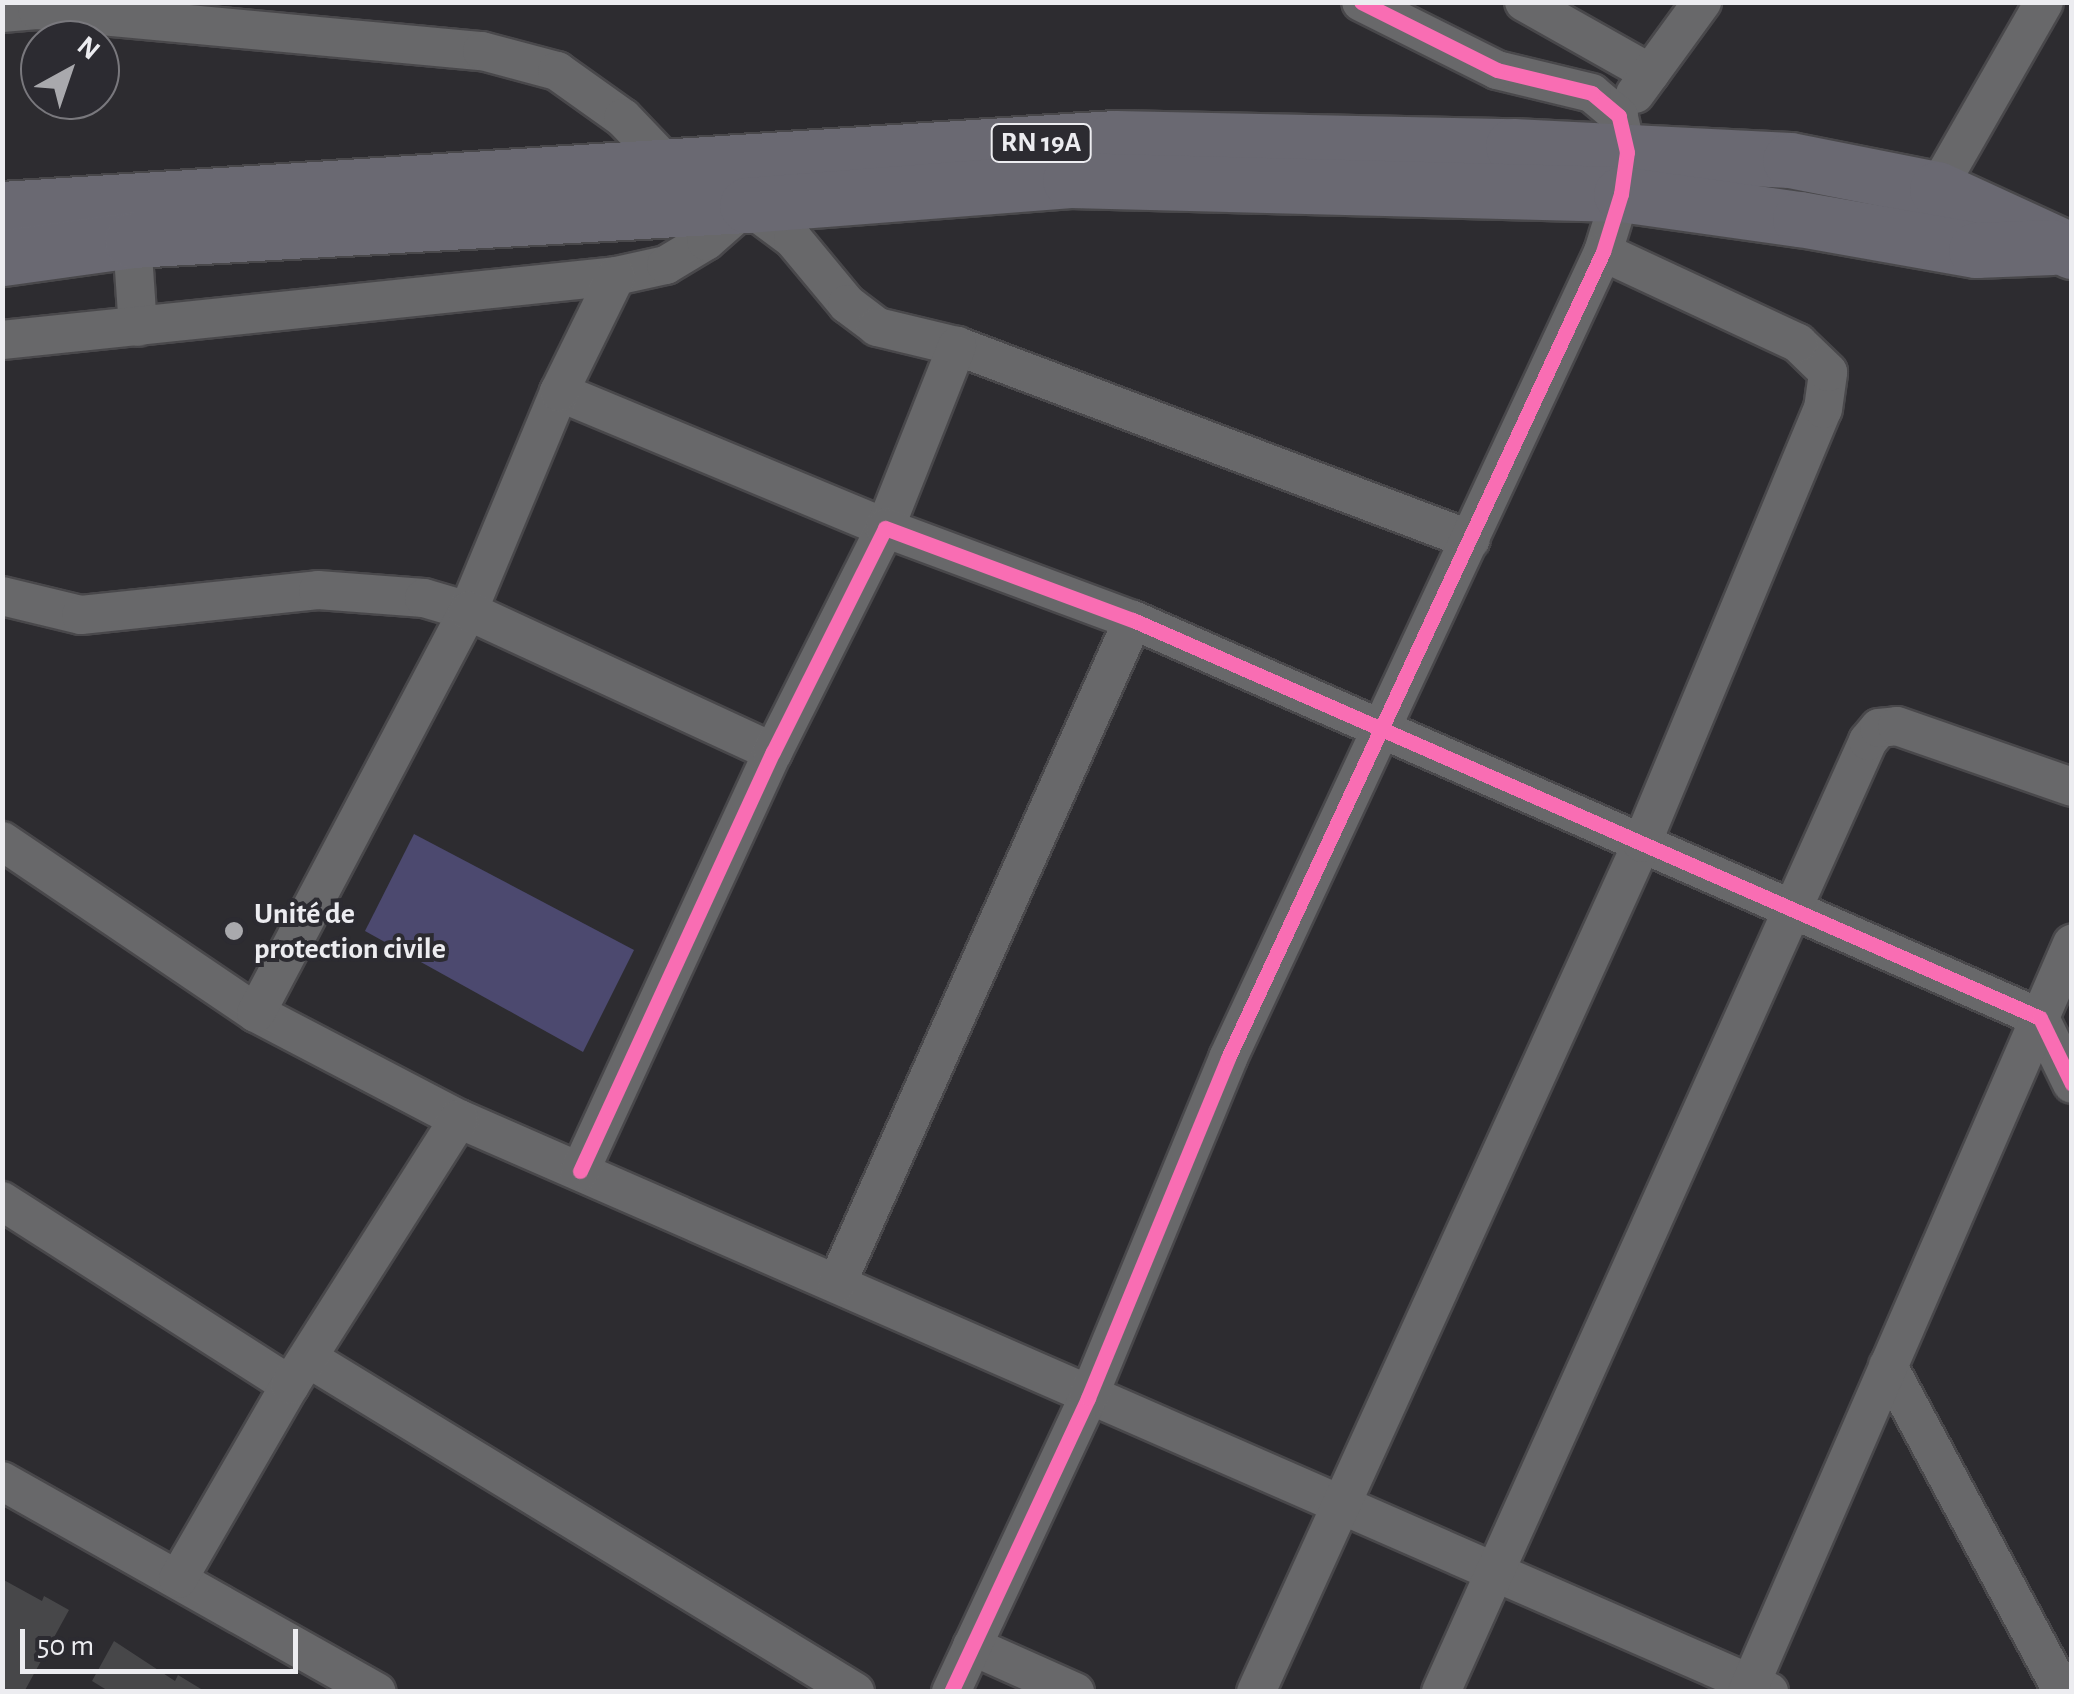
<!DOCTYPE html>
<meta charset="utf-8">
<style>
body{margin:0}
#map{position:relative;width:2074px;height:1694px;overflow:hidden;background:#2d2c30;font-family:"Alegreya Sans",sans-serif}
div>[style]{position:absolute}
.green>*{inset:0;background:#4c496f}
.building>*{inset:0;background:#474749}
.roads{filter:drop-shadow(2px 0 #49484b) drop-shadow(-2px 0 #49484b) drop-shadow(0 2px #49484b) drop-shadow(0 -2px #49484b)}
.minor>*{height:38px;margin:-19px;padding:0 19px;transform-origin:19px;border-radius:19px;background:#68686a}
.primary>*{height:55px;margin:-27.5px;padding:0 27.5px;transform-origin:27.5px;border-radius:27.5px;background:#6a6972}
.cycleway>*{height:15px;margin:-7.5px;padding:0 7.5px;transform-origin:7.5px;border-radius:7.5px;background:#f96db3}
.dots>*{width:28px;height:28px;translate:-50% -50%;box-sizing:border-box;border:5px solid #2c2b31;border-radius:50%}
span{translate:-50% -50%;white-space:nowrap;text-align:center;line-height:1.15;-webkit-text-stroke:8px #2c2b31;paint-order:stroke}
.shield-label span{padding:2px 8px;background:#2c2b31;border:2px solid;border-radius:8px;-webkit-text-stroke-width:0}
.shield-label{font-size:28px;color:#ececf0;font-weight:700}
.poi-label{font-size:30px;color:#ececf0;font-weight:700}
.left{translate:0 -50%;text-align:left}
.frame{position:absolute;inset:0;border:5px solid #ececf0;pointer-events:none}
.north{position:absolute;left:20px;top:20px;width:100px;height:100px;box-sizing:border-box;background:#2c2b31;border:2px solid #79787d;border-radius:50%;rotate:40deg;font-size:28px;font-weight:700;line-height:40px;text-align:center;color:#ececf0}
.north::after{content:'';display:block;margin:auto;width:35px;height:45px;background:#a9a9ad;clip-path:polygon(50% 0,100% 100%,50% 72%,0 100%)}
.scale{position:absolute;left:20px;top:1629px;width:278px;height:45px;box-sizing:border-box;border:5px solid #ececf0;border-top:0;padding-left:12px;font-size:30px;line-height:35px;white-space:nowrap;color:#ececf0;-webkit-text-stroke:8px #2c2b31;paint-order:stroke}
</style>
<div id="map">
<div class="green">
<div style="clip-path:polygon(414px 834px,634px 950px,583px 1052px,365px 931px)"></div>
</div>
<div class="building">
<div style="clip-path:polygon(2px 1579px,42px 1601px,44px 1596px,69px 1610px,24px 1692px,2px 1692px)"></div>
<div style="clip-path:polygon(114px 1641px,175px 1681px,178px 1675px,206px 1692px,110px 1692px,92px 1681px)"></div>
</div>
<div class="roads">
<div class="minor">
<div style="left:1524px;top:2px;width:145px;rotate:29.4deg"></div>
<div style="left:2px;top:13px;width:35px;rotate:-5deg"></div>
<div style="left:37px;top:10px;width:447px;rotate:5.3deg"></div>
<div style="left:482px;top:51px;width:78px;rotate:14.9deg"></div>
<div style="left:557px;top:71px;width:81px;rotate:35.5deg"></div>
<div style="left:623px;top:118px;width:69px;rotate:46.2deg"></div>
<div style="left:1635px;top:94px;width:114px;rotate:-53.9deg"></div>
<div style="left:1937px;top:189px;width:215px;rotate:-60.2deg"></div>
<div style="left:132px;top:240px;width:87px;rotate:86.1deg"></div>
<div style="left:2px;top:340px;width:617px;rotate:-5.95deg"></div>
<div style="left:616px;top:276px;width:51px;rotate:-12.4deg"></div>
<div style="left:666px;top:265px;width:47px;rotate:-31deg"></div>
<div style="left:706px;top:241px;width:55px;rotate:-41.3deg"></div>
<div style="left:747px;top:205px;width:57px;rotate:36.5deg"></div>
<div style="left:793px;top:239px;width:85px;rotate:50.3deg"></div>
<div style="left:847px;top:304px;width:38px;rotate:37deg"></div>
<div style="left:877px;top:327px;width:82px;rotate:13.4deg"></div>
<div style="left:957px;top:346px;width:549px;rotate:20.68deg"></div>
<div style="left:559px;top:392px;width:353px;rotate:22.6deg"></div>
<div style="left:885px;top:528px;width:196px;rotate:-68.4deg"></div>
<div style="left:2px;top:596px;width:81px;rotate:13.5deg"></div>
<div style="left:81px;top:615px;width:238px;rotate:-6deg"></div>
<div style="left:318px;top:590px;width:106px;rotate:4.3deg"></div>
<div style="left:424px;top:598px;width:46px;rotate:16.5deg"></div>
<div style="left:468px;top:611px;width:237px;rotate:-67.4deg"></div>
<div style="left:559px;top:392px;width:129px;rotate:-63.8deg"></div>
<div style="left:2px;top:841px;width:307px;rotate:34.1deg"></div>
<div style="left:256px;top:1013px;width:229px;rotate:27.6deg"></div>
<div style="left:459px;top:1119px;width:1430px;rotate:23.62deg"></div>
<div style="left:256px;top:1013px;width:454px;rotate:-62.2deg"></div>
<div style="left:468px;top:611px;width:336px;rotate:24.8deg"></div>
<div style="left:580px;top:1171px;width:461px;rotate:-65.3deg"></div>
<div style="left:773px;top:752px;width:250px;rotate:-63.4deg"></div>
<div style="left:885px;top:528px;width:265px;rotate:20.4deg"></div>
<div style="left:1133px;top:620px;width:990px;rotate:23.69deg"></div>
<div style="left:2040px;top:1018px;width:73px;rotate:64.1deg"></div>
<div style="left:2px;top:1201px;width:342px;rotate:32.6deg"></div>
<div style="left:837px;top:1283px;width:726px;rotate:-65.94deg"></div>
<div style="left:308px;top:1358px;width:641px;rotate:31.41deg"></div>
<div style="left:1888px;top:1366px;width:370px;rotate:61.8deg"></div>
<div style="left:2px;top:1481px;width:430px;rotate:29.4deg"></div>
<div style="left:178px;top:1579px;width:224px;rotate:-60deg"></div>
<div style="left:290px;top:1385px;width:315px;rotate:-57.6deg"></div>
<div style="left:972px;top:1646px;width:113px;rotate:24.1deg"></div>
<div style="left:951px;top:1692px;width:324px;rotate:-65deg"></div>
<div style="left:1088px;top:1398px;width:368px;rotate:-67.6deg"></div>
<div style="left:1228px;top:1058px;width:889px;rotate:-65.05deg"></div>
<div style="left:1603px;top:252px;width:61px;rotate:-72.8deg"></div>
<div style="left:1621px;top:194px;width:42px;rotate:-81.9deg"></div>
<div style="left:1627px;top:152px;width:37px;rotate:-103deg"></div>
<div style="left:1619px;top:116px;width:35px;rotate:-140deg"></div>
<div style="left:1592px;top:93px;width:98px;rotate:-166.4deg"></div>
<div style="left:1497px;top:70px;width:152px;rotate:-153.4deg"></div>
<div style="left:1256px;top:1692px;width:933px;rotate:-65.55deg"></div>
<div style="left:1642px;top:843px;width:470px;rotate:-67.4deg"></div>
<div style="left:1823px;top:409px;width:37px;rotate:-82deg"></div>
<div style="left:1828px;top:372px;width:42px;rotate:-136deg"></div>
<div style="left:1798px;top:343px;width:215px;rotate:-155deg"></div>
<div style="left:1441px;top:1692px;width:1042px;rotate:-65.82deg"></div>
<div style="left:1868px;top:741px;width:17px;rotate:-50deg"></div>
<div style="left:1879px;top:728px;width:18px;rotate:-6deg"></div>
<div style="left:1897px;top:726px;width:185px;rotate:19.2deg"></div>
<div style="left:1747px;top:1692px;width:816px;rotate:-66.52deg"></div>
</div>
<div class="primary">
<div style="left:2px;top:209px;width:1115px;rotate:-3.65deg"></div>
<div style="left:1115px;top:138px;width:398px;rotate:1.2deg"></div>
<div style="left:1513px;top:146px;width:277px;rotate:2.9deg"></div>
<div style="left:1790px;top:160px;width:150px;rotate:11.2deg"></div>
<div style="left:1937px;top:189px;width:149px;rotate:24.7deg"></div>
<div style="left:2px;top:258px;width:131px;rotate:-7.9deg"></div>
<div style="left:132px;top:240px;width:616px;rotate:-3.26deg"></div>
<div style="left:747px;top:205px;width:324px;rotate:-4.4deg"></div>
<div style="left:1070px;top:180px;width:551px;rotate:1.46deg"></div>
<div style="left:1621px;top:194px;width:181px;rotate:8deg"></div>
<div style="left:1800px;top:219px;width:179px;rotate:10deg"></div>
<div style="left:1976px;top:250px;width:76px;rotate:-2.3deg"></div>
</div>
</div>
<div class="cycleway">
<div style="left:580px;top:1171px;width:461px;rotate:-65.3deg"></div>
<div style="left:773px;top:752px;width:250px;rotate:-63.4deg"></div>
<div style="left:885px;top:528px;width:265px;rotate:20.4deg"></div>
<div style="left:1133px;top:620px;width:990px;rotate:23.69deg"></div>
<div style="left:2040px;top:1018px;width:73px;rotate:64.1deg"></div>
<div style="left:951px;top:1692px;width:324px;rotate:-65deg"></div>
<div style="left:1088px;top:1398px;width:368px;rotate:-67.6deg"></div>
<div style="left:1228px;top:1058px;width:889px;rotate:-65.05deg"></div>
<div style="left:1603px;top:252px;width:61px;rotate:-72.8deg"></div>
<div style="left:1621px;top:194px;width:42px;rotate:-81.9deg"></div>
<div style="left:1627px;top:152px;width:37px;rotate:-103deg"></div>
<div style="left:1619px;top:116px;width:35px;rotate:-140deg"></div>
<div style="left:1592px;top:93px;width:98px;rotate:-166.4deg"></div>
<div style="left:1497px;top:70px;width:152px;rotate:-153.4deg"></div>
</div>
<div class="dots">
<div style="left:234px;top:931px;background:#a9a9ad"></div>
</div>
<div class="shield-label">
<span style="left:1041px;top:143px">RN 19A</span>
</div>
<div class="poi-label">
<span class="left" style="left:254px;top:931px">Unité de<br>protection civile</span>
</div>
<div class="frame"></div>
<div class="north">N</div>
<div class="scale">50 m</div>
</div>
